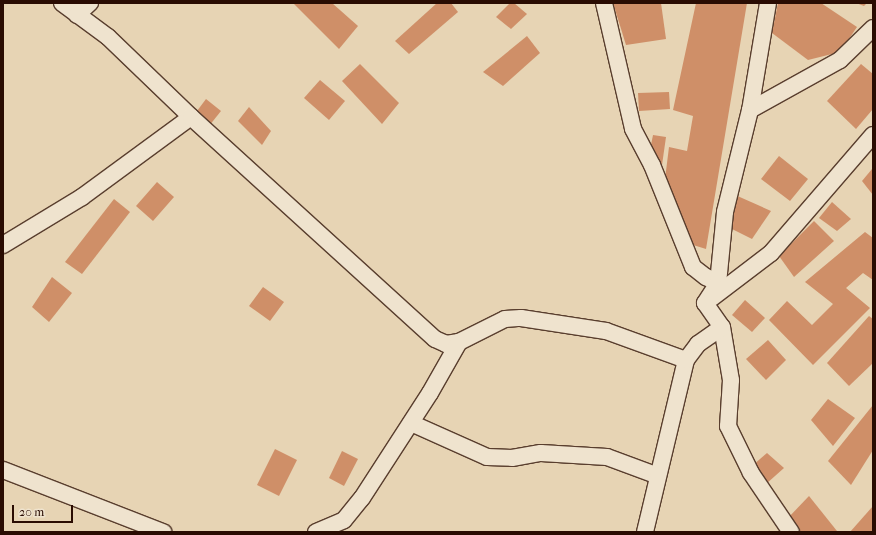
<!DOCTYPE html>
<style>
body{margin:0}
#map{position:relative;width:876px;height:535px;overflow:hidden;background:#e7d4b4;font-family:"IM FELL French Canon",serif}
div>[style]{position:absolute}
.building>*{inset:0;background:#cf8f68}
.roads{filter:drop-shadow(1px 0 #593e2e) drop-shadow(-1px 0 #593e2e) drop-shadow(0 1px #593e2e) drop-shadow(0 -1px #593e2e)}
.street>*{height:16px;margin:-8px;padding:0 8px;transform-origin:8px;border-radius:8px;background:#efe3ce}
span{translate:-50% -50%;white-space:nowrap;text-align:center;line-height:1.15;-webkit-text-stroke:3px #efe3ce;paint-order:stroke}
.frame{position:absolute;inset:0;border:4px solid #2a0c02;pointer-events:none}
.scale{position:absolute;left:12px;top:505px;width:61px;height:18px;box-sizing:border-box;border:2px solid #2a0c02;border-top:0;padding-left:5px;font-size:12px;line-height:14px;white-space:nowrap;color:#2a0c02;-webkit-text-stroke:3px #efe3ce;paint-order:stroke}
</style>
<div id="map">
<div class="building">
<div style="clip-path:polygon(293px 3px,332px 3px,358px 26px,339px 49px)"></div>
<div style="clip-path:polygon(437px 3px,451px 3px,458px 12px,409px 54px,395px 41px)"></div>
<div style="clip-path:polygon(510px 3px,514px 3px,527px 14px,511px 29px,496px 17px)"></div>
<div style="clip-path:polygon(613px 3px,661px 3px,666px 39px,626px 45px)"></div>
<div style="clip-path:polygon(696px 3px,747px 3px,706px 249px,690px 244px,665px 179px,669px 147px,687px 151px,693px 116px,673px 110px)"></div>
<div style="clip-path:polygon(778px 3px,821px 3px,857px 27px,840px 52px,808px 60px,772px 33px)"></div>
<div style="clip-path:polygon(856px 3px,867px 3px,864px 6px)"></div>
<div style="clip-path:polygon(527px 36px,540px 53px,503px 86px,483px 72px)"></div>
<div style="clip-path:polygon(360px 64px,399px 103px,382px 124px,342px 81px)"></div>
<div style="clip-path:polygon(861px 64px,873px 74px,873px 109px,856px 129px,827px 101px)"></div>
<div style="clip-path:polygon(320px 80px,345px 101px,329px 120px,304px 98px)"></div>
<div style="clip-path:polygon(669px 92px,670px 109px,639px 111px,638px 93px)"></div>
<div style="clip-path:polygon(206px 99px,221px 111px,209px 126px,194px 115px)"></div>
<div style="clip-path:polygon(249px 107px,271px 131px,262px 145px,238px 121px)"></div>
<div style="clip-path:polygon(653px 135px,666px 137px,662px 165px,655px 156px,651px 145px)"></div>
<div style="clip-path:polygon(779px 156px,808px 179px,790px 201px,761px 179px)"></div>
<div style="clip-path:polygon(872px 169px,873px 170px,873px 195px,862px 181px)"></div>
<div style="clip-path:polygon(157px 182px,174px 197px,153px 221px,136px 206px)"></div>
<div style="clip-path:polygon(733px 194px,771px 211px,752px 239px,730px 228px)"></div>
<div style="clip-path:polygon(114px 199px,130px 212px,82px 274px,65px 262px)"></div>
<div style="clip-path:polygon(832px 202px,851px 219px,837px 231px,819px 218px)"></div>
<div style="clip-path:polygon(814px 221px,834px 241px,794px 277px,779px 256px)"></div>
<div style="clip-path:polygon(865px 232px,873px 238px,873px 280px,863px 273px,846px 288px,870px 308px,813px 365px,769px 320px,787px 301px,812px 325px,833px 304px,805px 282px)"></div>
<div style="clip-path:polygon(52px 277px,72px 293px,49px 322px,32px 307px)"></div>
<div style="clip-path:polygon(263px 287px,284px 302px,270px 321px,249px 306px)"></div>
<div style="clip-path:polygon(745px 300px,765px 318px,752px 332px,732px 315px)"></div>
<div style="clip-path:polygon(869px 316px,873px 319px,873px 363px,849px 386px,827px 363px)"></div>
<div style="clip-path:polygon(768px 340px,786px 360px,766px 380px,746px 359px)"></div>
<div style="clip-path:polygon(828px 399px,855px 418px,833px 446px,811px 420px)"></div>
<div style="clip-path:polygon(873px 405px,873px 450px,851px 485px,828px 461px)"></div>
<div style="clip-path:polygon(275px 449px,297px 460px,279px 496px,257px 485px)"></div>
<div style="clip-path:polygon(342px 451px,358px 459px,344px 486px,329px 478px)"></div>
<div style="clip-path:polygon(767px 453px,784px 468px,766px 484px,752px 466px)"></div>
<div style="clip-path:polygon(809px 496px,837px 531px,836px 532px,799px 532px,787px 519px)"></div>
<div style="clip-path:polygon(873px 506px,873px 532px,850px 532px)"></div>
</div>
<div class="roads">
<div class="street">
<div style="left:62px;top:3px;width:57px;rotate:36.5deg"></div>
<div style="left:108px;top:37px;width:115px;rotate:43.9deg"></div>
<div style="left:604px;top:3px;width:129px;rotate:77deg"></div>
<div style="left:633px;top:129px;width:41px;rotate:62.2deg"></div>
<div style="left:652px;top:165px;width:110px;rotate:68.1deg"></div>
<div style="left:693px;top:267px;width:16px;rotate:38deg"></div>
<div style="left:706px;top:277px;width:13px;rotate:27deg"></div>
<div style="left:768px;top:3px;width:109px;rotate:99.5deg"></div>
<div style="left:750px;top:110px;width:105px;rotate:103.8deg"></div>
<div style="left:725px;top:212px;width:71px;rotate:95.6deg"></div>
<div style="left:718px;top:283px;width:24px;rotate:123deg"></div>
<div style="left:705px;top:303px;width:29px;rotate:55deg"></div>
<div style="left:722px;top:327px;width:54px;rotate:80.4deg"></div>
<div style="left:731px;top:380px;width:46px;rotate:93.7deg"></div>
<div style="left:728px;top:426px;width:52px;rotate:63.9deg"></div>
<div style="left:751px;top:473px;width:71px;rotate:55.9deg"></div>
<div style="left:77px;top:15px;width:18px;rotate:-43deg"></div>
<div style="left:750px;top:110px;width:103px;rotate:-29.1deg"></div>
<div style="left:840px;top:60px;width:46px;rotate:-44.1deg"></div>
<div style="left:3px;top:245px;width:92px;rotate:-31.3deg"></div>
<div style="left:82px;top:197px;width:135px;rotate:-36.3deg"></div>
<div style="left:191px;top:117px;width:330px;rotate:42.3deg"></div>
<div style="left:435px;top:339px;width:12px;rotate:24deg"></div>
<div style="left:446px;top:344px;width:13px;rotate:-9deg"></div>
<div style="left:459px;top:342px;width:51px;rotate:-26.6deg"></div>
<div style="left:505px;top:319px;width:16px;rotate:-4deg"></div>
<div style="left:521px;top:318px;width:86px;rotate:8.7deg"></div>
<div style="left:606px;top:331px;width:85px;rotate:19.9deg"></div>
<div style="left:712px;top:298px;width:74px;rotate:-37.3deg"></div>
<div style="left:771px;top:253px;width:156px;rotate:-49.2deg"></div>
<div style="left:411px;top:423px;width:83px;rotate:24.1deg"></div>
<div style="left:487px;top:457px;width:25px;rotate:2deg"></div>
<div style="left:512px;top:458px;width:29px;rotate:-10deg"></div>
<div style="left:541px;top:453px;width:66px;rotate:3.5deg"></div>
<div style="left:607px;top:457px;width:54px;rotate:20.4deg"></div>
<div style="left:3px;top:470px;width:172px;rotate:21.2deg"></div>
<div style="left:316px;top:532px;width:30px;rotate:-23deg"></div>
<div style="left:344px;top:520px;width:28px;rotate:-51deg"></div>
<div style="left:362px;top:498px;width:125px;rotate:-57.1deg"></div>
<div style="left:430px;top:393px;width:59px;rotate:-60.4deg"></div>
<div style="left:645px;top:532px;width:177px;rotate:-76.6deg"></div>
<div style="left:686px;top:360px;width:20px;rotate:-53deg"></div>
<div style="left:698px;top:344px;width:29px;rotate:-35deg"></div>
</div>
</div>
<div class="frame"></div>
<div class="scale">20 m</div>
</div>
